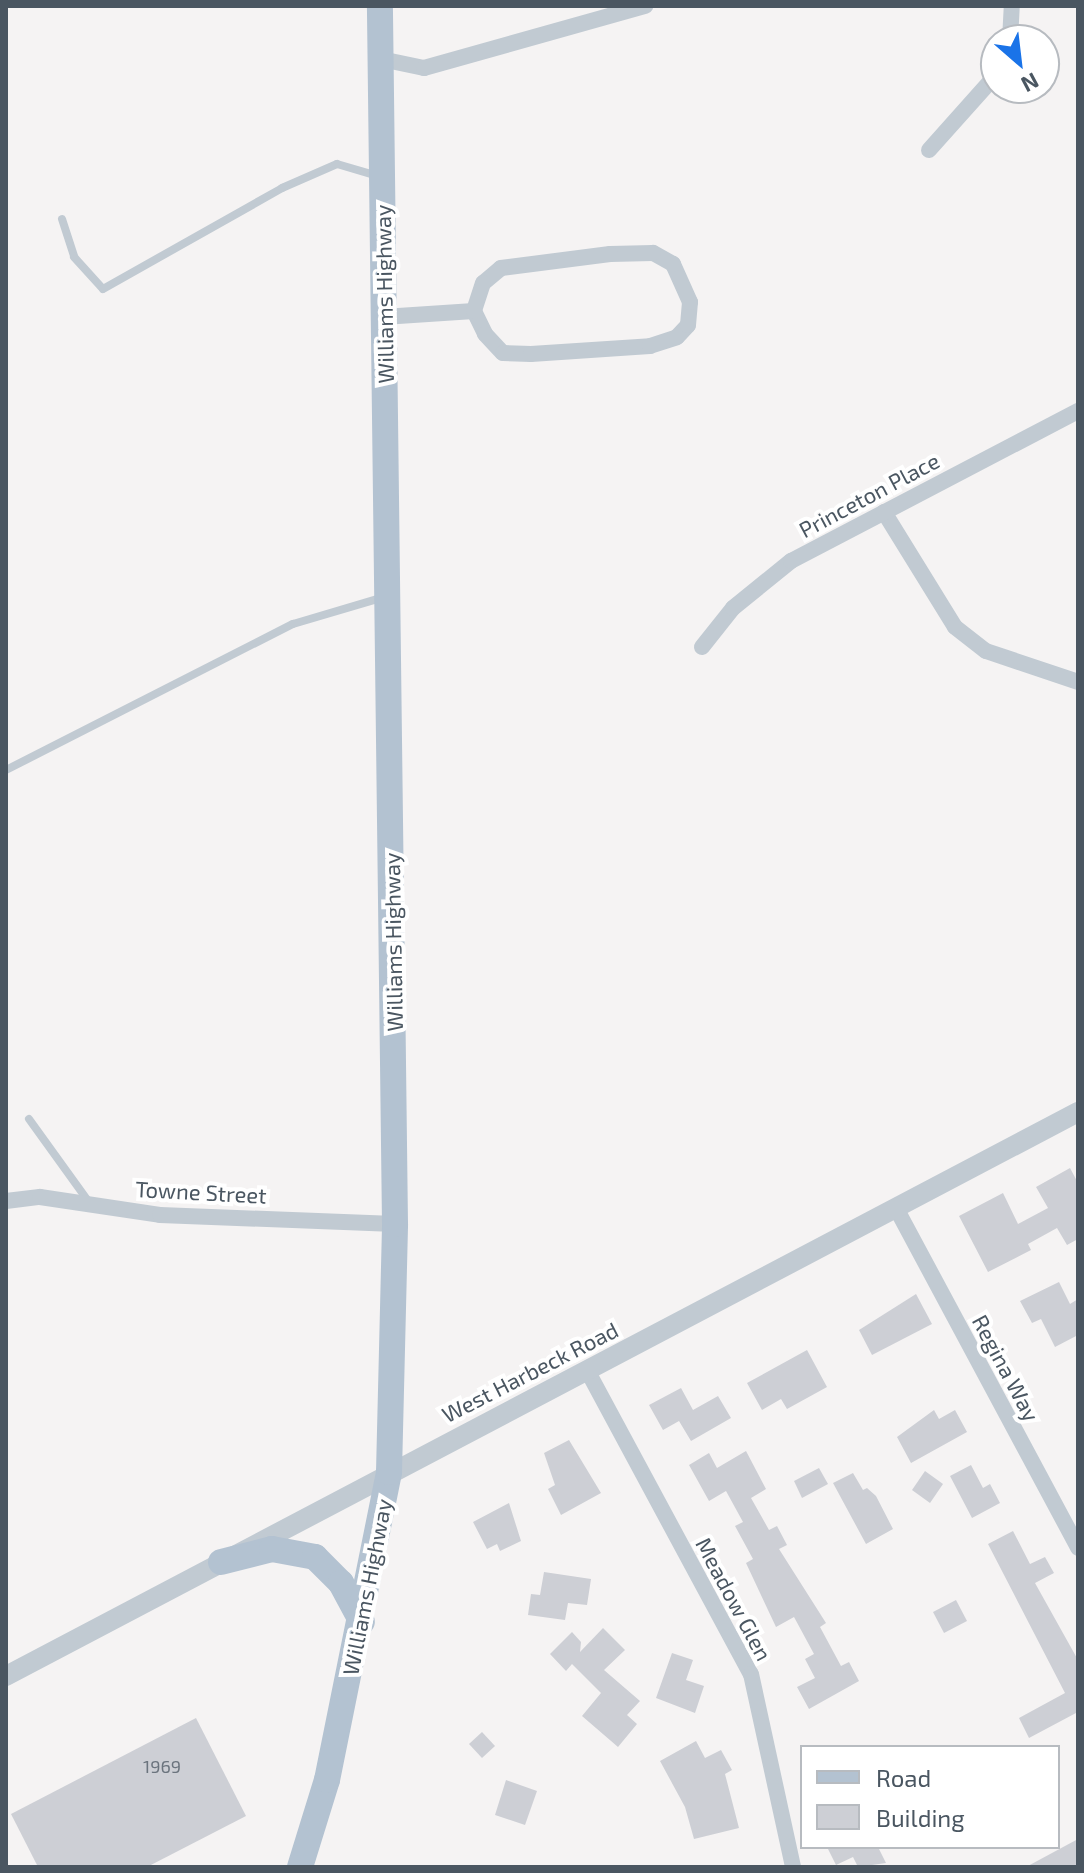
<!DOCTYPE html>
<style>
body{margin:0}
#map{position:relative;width:1084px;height:1873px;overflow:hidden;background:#f5f3f3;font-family:"Exo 2",sans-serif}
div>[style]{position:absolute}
.building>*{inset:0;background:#cdcfd5}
.service>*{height:8px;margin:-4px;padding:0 4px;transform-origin:4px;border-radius:4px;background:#c1cad2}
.minor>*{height:16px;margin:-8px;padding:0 8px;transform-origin:8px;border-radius:8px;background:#c1cad2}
.tertiary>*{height:20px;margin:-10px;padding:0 10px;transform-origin:10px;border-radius:10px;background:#c1cad2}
.primary>*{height:26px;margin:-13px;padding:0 13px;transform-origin:13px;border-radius:13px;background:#b3c2d1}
span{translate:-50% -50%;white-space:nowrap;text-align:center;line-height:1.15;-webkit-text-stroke:8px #fff;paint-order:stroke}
.number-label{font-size:18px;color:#6b747e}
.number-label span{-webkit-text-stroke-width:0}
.street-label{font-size:22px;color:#4a5661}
.frame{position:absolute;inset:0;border:8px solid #4a5661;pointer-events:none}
.legend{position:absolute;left:800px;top:1745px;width:260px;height:104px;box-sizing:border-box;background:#fff;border:2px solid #b7bbc0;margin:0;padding:10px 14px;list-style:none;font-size:24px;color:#4a5661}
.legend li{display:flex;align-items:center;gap:16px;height:40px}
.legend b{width:40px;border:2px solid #b7bbc0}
.north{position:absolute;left:980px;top:24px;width:80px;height:80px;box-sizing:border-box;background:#fff;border:2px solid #b7bbc0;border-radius:50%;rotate:152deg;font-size:22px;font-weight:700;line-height:32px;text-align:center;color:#4a5661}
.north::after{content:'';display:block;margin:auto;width:28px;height:36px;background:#1a73e8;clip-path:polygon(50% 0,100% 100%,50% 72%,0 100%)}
</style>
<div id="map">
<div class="building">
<div style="clip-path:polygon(1070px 1168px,1078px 1183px,1078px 1239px,1067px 1245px,1057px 1228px,1028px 1244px,1031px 1250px,988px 1272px,959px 1216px,1003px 1193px,1018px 1224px,1048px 1208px,1036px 1187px)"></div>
<div style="clip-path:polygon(1059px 1282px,1070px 1304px,1078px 1299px,1078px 1335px,1055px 1347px,1041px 1319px,1032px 1323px,1020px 1301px)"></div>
<div style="clip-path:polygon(916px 1294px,932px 1324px,872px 1355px,859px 1330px)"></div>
<div style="clip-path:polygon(807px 1350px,827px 1387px,787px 1409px,781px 1399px,762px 1410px,747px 1383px)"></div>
<div style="clip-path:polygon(681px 1388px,693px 1410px,718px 1396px,731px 1418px,691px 1441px,679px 1421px,663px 1430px,649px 1405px)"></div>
<div style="clip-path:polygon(934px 1410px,939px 1419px,955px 1410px,967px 1432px,911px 1463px,897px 1437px)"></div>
<div style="clip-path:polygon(569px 1440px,601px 1493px,561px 1515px,548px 1489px,555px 1485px,544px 1453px)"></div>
<div style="clip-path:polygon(746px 1451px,766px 1489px,751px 1498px,769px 1530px,777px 1526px,787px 1545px,779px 1549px,826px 1623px,820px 1627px,841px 1666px,849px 1662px,859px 1681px,809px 1709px,797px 1687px,815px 1678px,805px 1659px,814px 1654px,794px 1617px,776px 1627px,746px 1563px,753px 1559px,735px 1526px,743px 1522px,726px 1491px,709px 1501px,689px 1465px,709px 1453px,717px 1468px)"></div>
<div style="clip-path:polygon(971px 1465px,983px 1488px,990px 1484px,1000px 1503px,972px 1518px,950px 1476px)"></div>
<div style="clip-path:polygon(819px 1468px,828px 1484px,802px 1498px,794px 1481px)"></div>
<div style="clip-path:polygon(925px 1471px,943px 1484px,930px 1503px,912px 1490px)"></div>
<div style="clip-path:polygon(853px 1473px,863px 1490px,867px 1488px,876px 1496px,893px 1529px,866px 1544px,833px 1483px)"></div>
<div style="clip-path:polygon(509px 1503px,521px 1541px,500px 1551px,497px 1544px,487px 1549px,473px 1522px)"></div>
<div style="clip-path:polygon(1013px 1531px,1030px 1564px,1045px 1557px,1054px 1573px,1035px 1583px,1078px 1660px,1078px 1717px,1076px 1713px,1029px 1738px,1019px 1718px,1065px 1693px,988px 1544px)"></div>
<div style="clip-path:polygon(544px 1572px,591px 1579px,587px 1605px,568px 1603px,565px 1620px,528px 1615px,531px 1594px,540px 1595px)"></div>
<div style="clip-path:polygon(956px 1600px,967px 1621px,944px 1633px,933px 1612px)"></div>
<div style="clip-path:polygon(603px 1628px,625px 1650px,604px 1670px,640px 1701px,627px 1715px,637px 1724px,618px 1747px,582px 1716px,601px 1693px,572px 1664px,566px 1671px,550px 1654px,572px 1632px,581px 1642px,580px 1652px)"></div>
<div style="clip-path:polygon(672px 1653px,693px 1660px,686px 1680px,704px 1686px,695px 1713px,656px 1698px)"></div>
<div style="clip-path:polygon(196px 1718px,246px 1816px,147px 1867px,38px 1867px,11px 1814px)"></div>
<div style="clip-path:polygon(482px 1732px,495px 1746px,482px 1758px,469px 1744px)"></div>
<div style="clip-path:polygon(696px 1741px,705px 1758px,721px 1750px,732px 1770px,725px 1774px,739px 1828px,694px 1839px,685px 1807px,660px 1761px)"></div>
<div style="clip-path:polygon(506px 1780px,537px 1791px,525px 1825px,495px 1815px)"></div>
<div style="clip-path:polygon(1078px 1839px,1078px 1867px,1026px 1867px)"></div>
<div style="clip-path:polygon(827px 1847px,878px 1847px,886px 1863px,858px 1867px,853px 1857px,836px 1865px)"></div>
</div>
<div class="service">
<div style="left:62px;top:219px;width:40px;rotate:72deg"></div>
<div style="left:74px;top:257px;width:43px;rotate:47.8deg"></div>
<div style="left:103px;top:289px;width:206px;rotate:-29.4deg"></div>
<div style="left:282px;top:188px;width:60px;rotate:-23.6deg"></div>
<div style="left:337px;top:164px;width:43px;rotate:16.3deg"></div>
<div style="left:6px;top:770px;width:322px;rotate:-27deg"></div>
<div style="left:293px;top:624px;width:92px;rotate:-16.5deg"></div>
<div style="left:29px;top:1119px;width:106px;rotate:54.2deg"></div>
</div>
<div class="minor">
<div style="left:1010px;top:40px;width:34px;rotate:-87deg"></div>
<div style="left:381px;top:59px;width:44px;rotate:11.8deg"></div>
<div style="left:424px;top:68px;width:230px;rotate:-15.7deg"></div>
<div style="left:929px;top:150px;width:101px;rotate:-48.2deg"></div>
<div style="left:383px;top:317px;width:91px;rotate:-3.8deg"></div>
<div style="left:474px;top:311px;width:25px;rotate:64deg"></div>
<div style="left:485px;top:334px;width:26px;rotate:47deg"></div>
<div style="left:503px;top:353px;width:28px;rotate:2deg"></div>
<div style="left:531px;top:354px;width:119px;rotate:-3.8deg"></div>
<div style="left:650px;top:346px;width:28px;rotate:-18deg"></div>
<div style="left:677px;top:337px;width:16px;rotate:-47deg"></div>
<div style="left:688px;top:325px;width:23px;rotate:-85deg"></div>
<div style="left:690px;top:302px;width:42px;rotate:-114.1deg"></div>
<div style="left:673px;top:264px;width:23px;rotate:-151deg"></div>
<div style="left:653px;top:253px;width:43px;rotate:178.7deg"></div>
<div style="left:610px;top:254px;width:110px;rotate:172.7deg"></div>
<div style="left:501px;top:268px;width:23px;rotate:140deg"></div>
<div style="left:483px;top:283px;width:29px;rotate:108deg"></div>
<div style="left:884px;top:512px;width:135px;rotate:58.3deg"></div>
<div style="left:955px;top:627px;width:39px;rotate:38deg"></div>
<div style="left:986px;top:651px;width:97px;rotate:18.6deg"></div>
<div style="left:702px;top:647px;width:50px;rotate:-51.5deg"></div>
<div style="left:733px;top:608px;width:75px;rotate:-39deg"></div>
<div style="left:791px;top:561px;width:324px;rotate:-27.6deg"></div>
<div style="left:6px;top:1201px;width:34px;rotate:-7deg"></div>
<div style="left:40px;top:1197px;width:121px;rotate:8.5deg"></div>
<div style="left:160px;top:1215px;width:235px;rotate:2.2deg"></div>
<div style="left:896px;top:1208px;width:386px;rotate:61.8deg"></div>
<div style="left:587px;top:1370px;width:345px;rotate:61.7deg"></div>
<div style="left:751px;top:1674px;width:198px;rotate:77.7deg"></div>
</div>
<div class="tertiary">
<div style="left:6px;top:1676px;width:1211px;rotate:-27.75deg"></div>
</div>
<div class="primary">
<div style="left:221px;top:1562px;width:53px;rotate:-14.3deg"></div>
<div style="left:272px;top:1549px;width:44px;rotate:10.5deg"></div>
<div style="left:315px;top:1557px;width:37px;rotate:45deg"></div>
<div style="left:341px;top:1583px;width:44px;rotate:61.7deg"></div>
<div style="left:300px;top:1867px;width:91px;rotate:-72.8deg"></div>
<div style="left:327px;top:1780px;width:314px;rotate:-78.6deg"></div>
<div style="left:389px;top:1472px;width:248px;rotate:-88.6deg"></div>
<div style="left:395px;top:1224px;width:1218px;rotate:-90.71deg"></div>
</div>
<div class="number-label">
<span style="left:162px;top:1766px">1969</span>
</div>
<div class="street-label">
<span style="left:384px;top:294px;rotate:-91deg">Williams Highway</span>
<span style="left:869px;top:495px;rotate:-28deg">Princeton Place</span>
<span style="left:393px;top:942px;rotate:-91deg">Williams Highway</span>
<span style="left:201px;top:1192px;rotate:3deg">Towne Street</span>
<span style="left:1006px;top:1368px;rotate:62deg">Regina Way</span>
<span style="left:530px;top:1372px;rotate:-27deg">West Harbeck Road</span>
<span style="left:367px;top:1587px;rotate:-79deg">Williams Highway</span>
<span style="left:734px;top:1599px;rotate:62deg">Meadow Glen</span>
</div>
<div class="frame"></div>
<ul class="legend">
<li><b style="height:10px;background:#b3c2d1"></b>Road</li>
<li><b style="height:22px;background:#cdcfd5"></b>Building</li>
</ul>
<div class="north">N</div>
</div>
